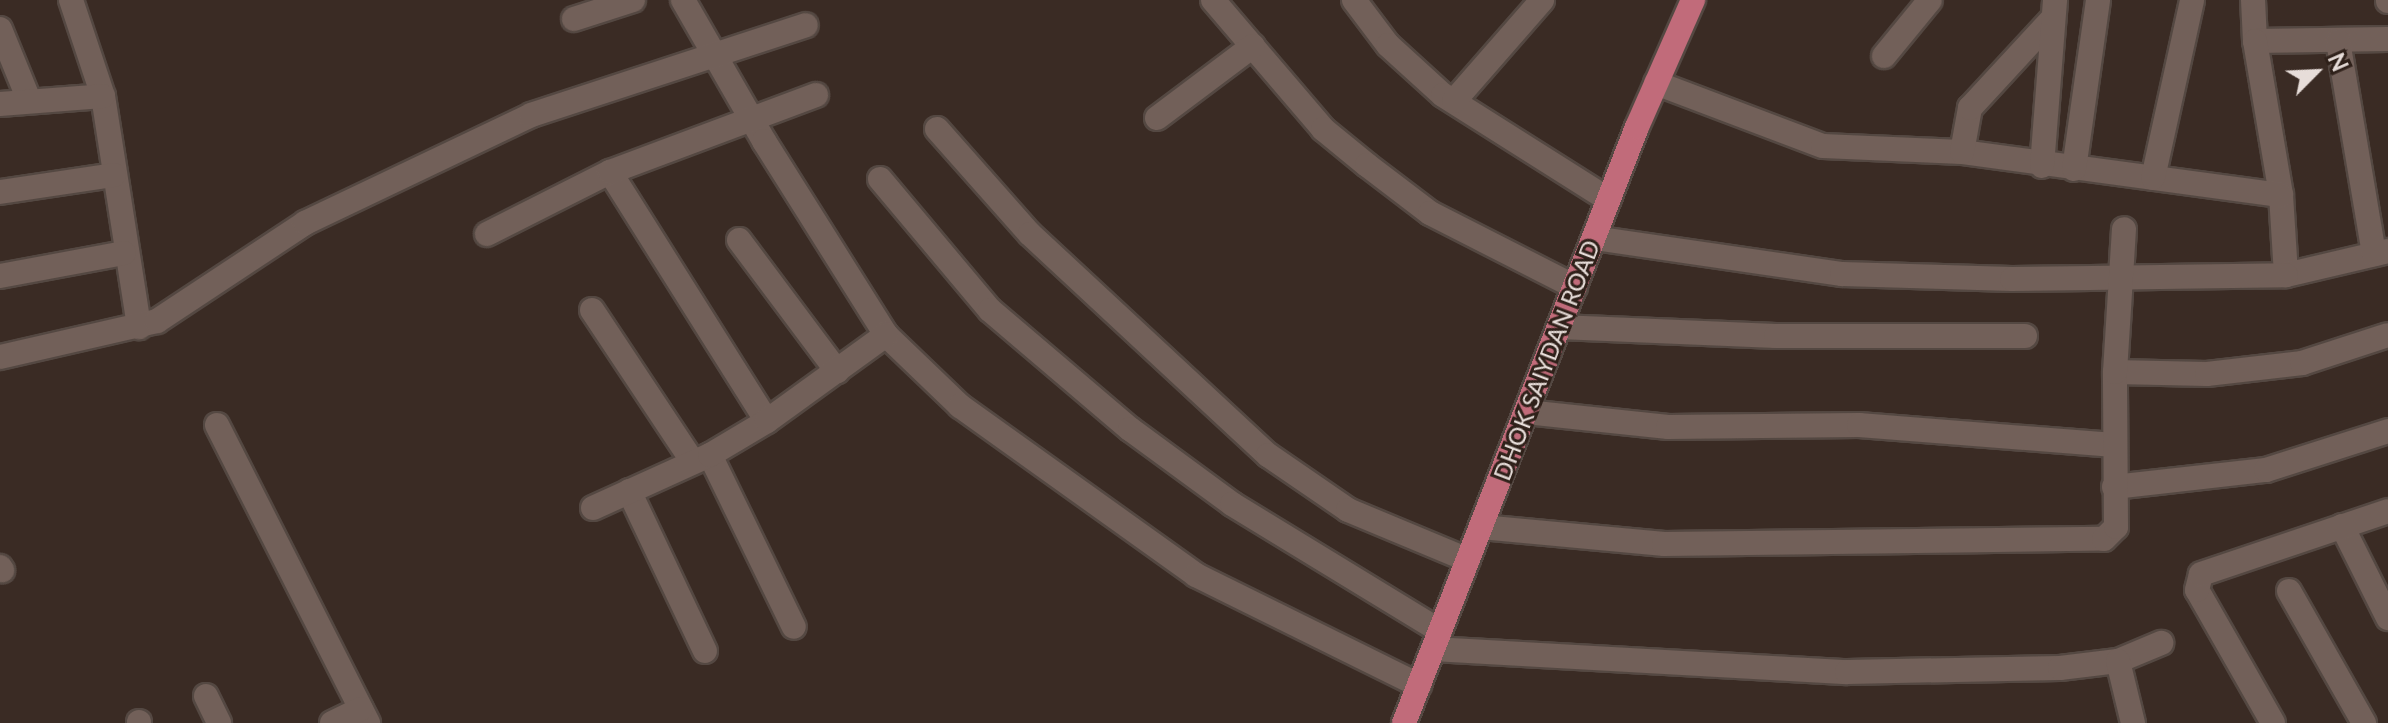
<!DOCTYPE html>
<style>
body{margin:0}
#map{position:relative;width:2388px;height:723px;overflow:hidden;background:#3a2b24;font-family:Lato,sans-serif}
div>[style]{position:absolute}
.roads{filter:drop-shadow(2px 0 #544842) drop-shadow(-2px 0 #544842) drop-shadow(0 2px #544842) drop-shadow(0 -2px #544842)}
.minor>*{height:24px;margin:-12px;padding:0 12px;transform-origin:12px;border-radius:12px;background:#726059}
.major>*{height:24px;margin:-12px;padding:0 12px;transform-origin:12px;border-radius:12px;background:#c16b7a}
span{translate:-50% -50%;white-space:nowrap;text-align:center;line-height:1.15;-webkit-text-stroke:6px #2f211a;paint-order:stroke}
.street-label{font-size:24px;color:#e7ddd9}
.north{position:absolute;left:2276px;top:32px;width:80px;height:80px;-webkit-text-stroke:6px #2f211a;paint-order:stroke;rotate:66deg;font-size:22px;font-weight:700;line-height:32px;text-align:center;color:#e7ddd9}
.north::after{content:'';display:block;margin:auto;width:28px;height:36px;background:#e7ddd9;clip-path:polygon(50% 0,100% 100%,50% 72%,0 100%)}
</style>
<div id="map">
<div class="roads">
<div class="minor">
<div style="left:71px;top:0;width:101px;rotate:71.6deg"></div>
<div style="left:103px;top:96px;width:234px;rotate:81.1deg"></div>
<div style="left:683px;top:0;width:163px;rotate:60.1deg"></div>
<div style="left:764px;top:141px;width:229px;rotate:57.8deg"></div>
<div style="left:886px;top:335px;width:103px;rotate:43.8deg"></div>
<div style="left:960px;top:406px;width:290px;rotate:35.6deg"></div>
<div style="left:1196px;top:575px;width:249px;rotate:26.3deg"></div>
<div style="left:1213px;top:0;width:170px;rotate:49.5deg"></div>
<div style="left:1323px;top:129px;width:57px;rotate:39.3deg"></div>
<div style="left:1367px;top:165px;width:79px;rotate:37.3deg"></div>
<div style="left:1430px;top:213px;width:163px;rotate:27deg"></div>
<div style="left:1354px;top:0;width:56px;rotate:52.9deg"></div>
<div style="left:1388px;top:45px;width:74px;rotate:42.3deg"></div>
<div style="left:1443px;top:95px;width:196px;rotate:32.3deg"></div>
<div style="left:2253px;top:0;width:41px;rotate:87.2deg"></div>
<div style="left:2255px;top:41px;width:133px;rotate:-0.9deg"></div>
<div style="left:2388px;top:0;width:1px;rotate:90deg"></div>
<div style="left:574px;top:19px;width:62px;rotate:-17.9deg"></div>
<div style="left:0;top:29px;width:77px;rotate:67.8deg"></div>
<div style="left:2255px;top:41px;width:156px;rotate:80.4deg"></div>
<div style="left:2281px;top:195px;width:80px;rotate:86.4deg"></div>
<div style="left:2286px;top:275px;width:105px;rotate:-13.2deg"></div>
<div style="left:2338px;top:41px;width:216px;rotate:80.4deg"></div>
<div style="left:1884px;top:56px;width:72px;rotate:-50.6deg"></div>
<div style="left:1656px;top:83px;width:178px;rotate:20.7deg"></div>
<div style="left:1823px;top:146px;width:139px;rotate:2.5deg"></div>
<div style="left:1962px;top:152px;width:322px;rotate:7.7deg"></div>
<div style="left:1454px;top:101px;width:134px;rotate:-48.9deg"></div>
<div style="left:0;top:104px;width:103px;rotate:-4.4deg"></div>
<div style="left:1157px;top:118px;width:120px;rotate:-36.9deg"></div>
<div style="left:937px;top:129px;width:140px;rotate:48.5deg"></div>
<div style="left:1030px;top:234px;width:325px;rotate:42.9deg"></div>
<div style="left:1268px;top:455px;width:97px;rotate:34.5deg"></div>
<div style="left:1348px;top:510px;width:130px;rotate:22.6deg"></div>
<div style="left:1962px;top:152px;width:45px;rotate:-79.7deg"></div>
<div style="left:1970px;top:108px;width:122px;rotate:-47.3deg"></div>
<div style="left:2042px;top:166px;width:167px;rotate:-85.5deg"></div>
<div style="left:2074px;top:169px;width:171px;rotate:-81.9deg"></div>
<div style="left:610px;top:172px;width:294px;rotate:57.8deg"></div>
<div style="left:2153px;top:178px;width:182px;rotate:-77.6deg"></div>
<div style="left:880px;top:179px;width:171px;rotate:50deg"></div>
<div style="left:990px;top:310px;width:184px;rotate:40.4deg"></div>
<div style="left:1130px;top:429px;width:127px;rotate:36.3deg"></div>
<div style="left:1232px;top:504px;width:244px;rotate:31.4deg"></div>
<div style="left:0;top:192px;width:115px;rotate:-8.5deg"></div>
<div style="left:487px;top:234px;width:138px;rotate:-26.8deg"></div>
<div style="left:610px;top:172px;width:220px;rotate:-20.5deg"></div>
<div style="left:1594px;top:238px;width:251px;rotate:8.3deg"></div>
<div style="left:1842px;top:274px;width:170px;rotate:1.7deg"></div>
<div style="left:2012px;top:279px;width:274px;rotate:-0.8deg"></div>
<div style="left:739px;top:240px;width:164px;rotate:53.2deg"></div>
<div style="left:0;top:276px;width:126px;rotate:-10.5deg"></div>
<div style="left:592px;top:310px;width:182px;rotate:56.4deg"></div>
<div style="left:1559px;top:327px;width:217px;rotate:2.4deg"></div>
<div style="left:1776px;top:336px;width:249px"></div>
<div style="left:0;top:357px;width:161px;rotate:-12.9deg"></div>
<div style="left:157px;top:321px;width:178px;rotate:-33.5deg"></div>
<div style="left:305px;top:223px;width:250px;rotate:-25.5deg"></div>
<div style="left:531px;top:115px;width:289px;rotate:-18.1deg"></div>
<div style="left:2115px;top:372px;width:92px;rotate:1.2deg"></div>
<div style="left:2207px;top:374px;width:96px;rotate:-6.6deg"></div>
<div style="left:2302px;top:363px;width:90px;rotate:-18deg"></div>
<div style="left:1526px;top:412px;width:143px;rotate:6deg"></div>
<div style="left:1668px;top:427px;width:191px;rotate:-0.6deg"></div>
<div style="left:1859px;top:425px;width:256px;rotate:4.5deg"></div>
<div style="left:217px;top:425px;width:334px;rotate:63.1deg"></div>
<div style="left:710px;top:455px;width:191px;rotate:64deg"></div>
<div style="left:2114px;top:487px;width:153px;rotate:-6.4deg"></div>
<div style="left:2266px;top:470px;width:128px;rotate:-17.7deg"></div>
<div style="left:629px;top:491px;width:177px;rotate:64.6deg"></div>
<div style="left:593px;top:508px;width:128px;rotate:-24.4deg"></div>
<div style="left:710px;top:455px;width:66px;rotate:-30.8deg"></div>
<div style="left:767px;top:421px;width:147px;rotate:-35.9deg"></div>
<div style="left:2342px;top:526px;width:103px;rotate:63.4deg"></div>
<div style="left:1481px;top:527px;width:184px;rotate:5.3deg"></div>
<div style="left:1664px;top:544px;width:440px;rotate:-0.7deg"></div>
<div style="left:2104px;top:539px;width:17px;rotate:-45deg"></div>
<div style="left:2116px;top:527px;width:155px;rotate:-90.4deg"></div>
<div style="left:2115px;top:372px;width:143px;rotate:-86.4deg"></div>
<div style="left:0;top:567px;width:4px;rotate:56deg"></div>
<div style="left:2289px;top:591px;width:152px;rotate:60.4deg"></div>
<div style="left:1433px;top:649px;width:415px;rotate:3.2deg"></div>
<div style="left:1847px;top:672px;width:213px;rotate:-1.1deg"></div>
<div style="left:2060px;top:668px;width:58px;rotate:-6.9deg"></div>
<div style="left:2118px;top:661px;width:47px;rotate:-22.7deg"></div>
<div style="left:2118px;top:661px;width:64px;rotate:76.4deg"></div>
<div style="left:206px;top:696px;width:30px;rotate:64deg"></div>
<div style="left:139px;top:722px;width:1px;rotate:90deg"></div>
<div style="left:332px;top:723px;width:32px;rotate:-26deg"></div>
<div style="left:2273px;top:723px;width:153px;rotate:-119.7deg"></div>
<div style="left:2197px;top:590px;width:16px;rotate:-76deg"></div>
<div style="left:2201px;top:574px;width:197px;rotate:-18.6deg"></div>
</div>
<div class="major">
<div style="left:1404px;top:723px;width:640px;rotate:-68.65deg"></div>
<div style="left:1637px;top:127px;width:139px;rotate:-66.2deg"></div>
</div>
</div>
<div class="street-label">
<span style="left:1546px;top:360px;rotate:-69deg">DHOK SAIYDAN ROAD</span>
</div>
<div class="north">N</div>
</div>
